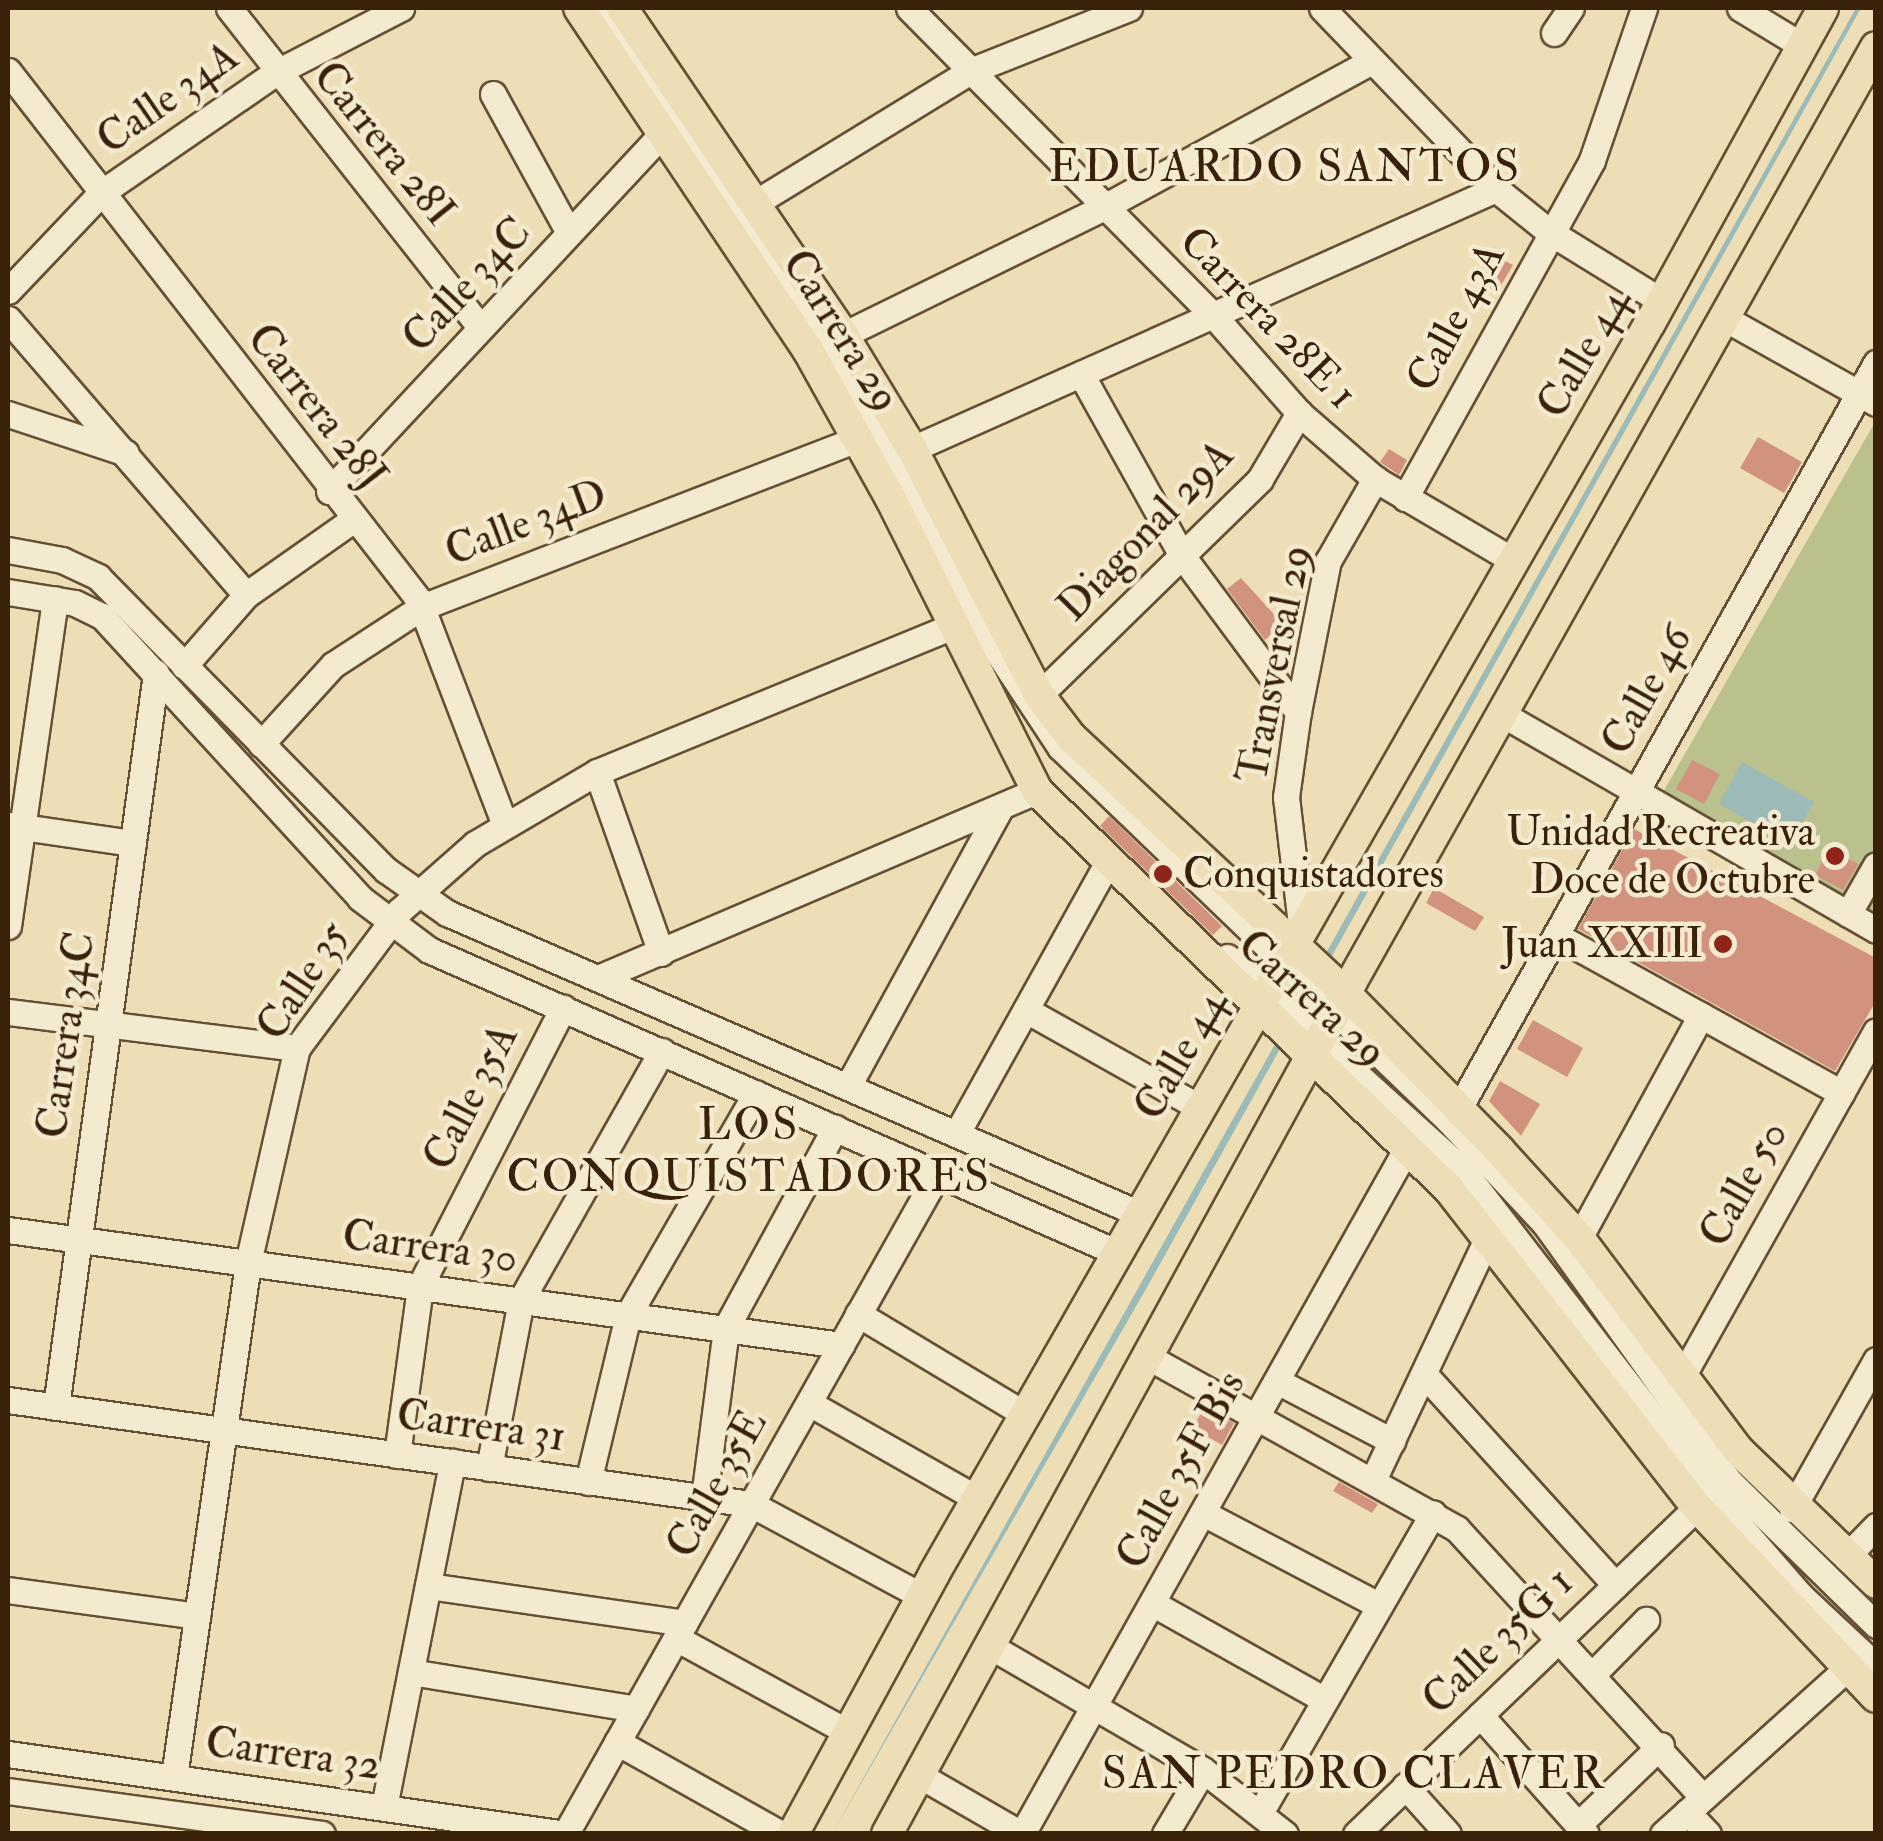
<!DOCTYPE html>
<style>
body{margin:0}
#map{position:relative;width:1883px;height:1841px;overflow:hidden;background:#eedeb6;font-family:"IM FELL Double Pica",serif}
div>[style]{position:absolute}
.green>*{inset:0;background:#bac18d}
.water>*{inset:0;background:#9cbab7}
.building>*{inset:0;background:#d1937d}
.roads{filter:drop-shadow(2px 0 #665035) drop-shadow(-2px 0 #665035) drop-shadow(0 2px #665035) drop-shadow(0 -2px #665035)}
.minor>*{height:25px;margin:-12.5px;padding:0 12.5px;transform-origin:12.5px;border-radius:12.5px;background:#f4ead0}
.major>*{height:30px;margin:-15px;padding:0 15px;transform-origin:15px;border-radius:15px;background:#eedeb6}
.dots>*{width:28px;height:28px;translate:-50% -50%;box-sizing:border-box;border:5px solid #f4ead0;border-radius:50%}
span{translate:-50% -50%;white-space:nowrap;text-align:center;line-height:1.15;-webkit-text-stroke:9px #f4ead0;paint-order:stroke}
.street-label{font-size:42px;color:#39210a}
.poi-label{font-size:42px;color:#39210a}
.right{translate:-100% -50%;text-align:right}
.left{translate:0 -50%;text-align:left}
.neighbourhood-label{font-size:45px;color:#39210a;letter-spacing:2.5px}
.frame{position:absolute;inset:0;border:10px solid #39210a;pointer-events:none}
</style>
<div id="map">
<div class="green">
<div style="clip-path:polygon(1875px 422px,1875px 913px,1663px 792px)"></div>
</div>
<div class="water">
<div style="clip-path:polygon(1856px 8px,1861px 8px,1146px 1289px,832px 1834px)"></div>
<div style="clip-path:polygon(1742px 762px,1814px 802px,1791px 844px,1719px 804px)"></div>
</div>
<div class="building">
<div style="clip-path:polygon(1494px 255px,1513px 265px,1497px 292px,1472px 278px)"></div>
<div style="clip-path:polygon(1758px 437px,1802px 462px,1784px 493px,1740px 468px)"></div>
<div style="clip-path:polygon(1389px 449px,1407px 460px,1399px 475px,1380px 462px)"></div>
<div style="clip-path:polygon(1241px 578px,1283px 624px,1265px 640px,1227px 589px)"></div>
<div style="clip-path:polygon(1692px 760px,1720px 774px,1704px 804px,1676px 789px)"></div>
<div style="clip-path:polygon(1109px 816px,1222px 926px,1213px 935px,1100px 826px)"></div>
<div style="clip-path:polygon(1634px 829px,1876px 958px,1876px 1001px,1835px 1071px,1578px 929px)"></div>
<div style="clip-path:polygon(1829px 849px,1858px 864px,1843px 890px,1815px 875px)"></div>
<div style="clip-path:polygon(1434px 888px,1484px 917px,1475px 931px,1426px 903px)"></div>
<div style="clip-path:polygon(1533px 1020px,1583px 1048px,1567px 1077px,1517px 1049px)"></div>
<div style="clip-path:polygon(1500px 1081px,1540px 1104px,1521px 1136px,1489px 1101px)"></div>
<div style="clip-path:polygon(1205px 1407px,1234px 1423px,1222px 1445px,1192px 1428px)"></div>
<div style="clip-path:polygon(1339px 1482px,1378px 1504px,1372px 1513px,1333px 1491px)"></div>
</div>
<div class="roads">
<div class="minor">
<div style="left:229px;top:8px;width:407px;rotate:51.8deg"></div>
<div style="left:601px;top:8px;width:432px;rotate:56.1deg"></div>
<div style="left:842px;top:367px;width:277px;rotate:62.2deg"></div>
<div style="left:971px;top:612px;width:162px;rotate:56.6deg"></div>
<div style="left:1060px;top:747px;width:540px;rotate:43.87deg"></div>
<div style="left:1449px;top:1121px;width:141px;rotate:47deg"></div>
<div style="left:1545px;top:1224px;width:316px;rotate:54.4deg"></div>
<div style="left:1729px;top:1481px;width:206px;rotate:44.4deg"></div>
<div style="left:909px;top:8px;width:432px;rotate:45.3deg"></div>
<div style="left:1213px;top:315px;width:130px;rotate:48.7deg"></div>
<div style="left:1299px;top:413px;width:101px;rotate:41deg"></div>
<div style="left:1375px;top:479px;width:161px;rotate:30.5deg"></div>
<div style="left:1322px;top:8px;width:251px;rotate:46.1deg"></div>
<div style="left:1496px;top:189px;width:67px;rotate:38.9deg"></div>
<div style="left:1548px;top:231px;width:135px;rotate:31.7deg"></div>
<div style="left:1740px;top:8px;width:71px;rotate:31.2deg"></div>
<div style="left:1554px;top:33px;width:30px;rotate:-56deg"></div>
<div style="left:8px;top:71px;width:670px;rotate:52.16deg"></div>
<div style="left:419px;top:600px;width:241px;rotate:69.1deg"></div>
<div style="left:493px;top:94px;width:158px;rotate:61.3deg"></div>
<div style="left:755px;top:203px;width:252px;rotate:-31.5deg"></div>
<div style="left:970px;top:71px;width:171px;rotate:-21.6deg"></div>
<div style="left:8px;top:291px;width:135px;rotate:-46.5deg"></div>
<div style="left:101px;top:193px;width:211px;rotate:-34.6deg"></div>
<div style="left:275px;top:73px;width:142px;rotate:-27.3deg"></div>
<div style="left:1724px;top:318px;width:174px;rotate:29.2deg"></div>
<div style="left:8px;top:319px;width:364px;rotate:49.2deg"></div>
<div style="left:843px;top:335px;width:291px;rotate:-26.1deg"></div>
<div style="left:1104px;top:207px;width:305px;rotate:-28.6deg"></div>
<div style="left:1081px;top:374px;width:210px;rotate:60.9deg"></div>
<div style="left:1183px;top:557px;width:193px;rotate:53.4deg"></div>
<div style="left:8px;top:414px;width:124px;rotate:18.3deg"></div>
<div style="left:912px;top:449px;width:639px;rotate:-24deg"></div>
<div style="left:329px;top:491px;width:490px;rotate:-47deg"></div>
<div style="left:1405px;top:498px;width:386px;rotate:-61deg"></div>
<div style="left:1592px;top:160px;width:161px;rotate:-71.1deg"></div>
<div style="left:8px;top:550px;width:55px;rotate:10.5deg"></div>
<div style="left:62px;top:560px;width:40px;rotate:25deg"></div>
<div style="left:98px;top:577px;width:411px;rotate:45.5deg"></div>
<div style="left:386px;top:870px;width:75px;rotate:35.2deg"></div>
<div style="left:447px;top:913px;width:756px;rotate:23.48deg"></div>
<div style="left:8px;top:592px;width:68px;rotate:9.3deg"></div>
<div style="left:75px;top:603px;width:30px;rotate:26deg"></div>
<div style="left:102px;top:616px;width:382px;rotate:47.5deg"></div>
<div style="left:360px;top:898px;width:86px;rotate:37deg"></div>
<div style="left:429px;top:950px;width:753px;rotate:23.74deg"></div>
<div style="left:184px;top:666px;width:94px;rotate:-48.9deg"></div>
<div style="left:246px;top:595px;width:132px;rotate:-35.1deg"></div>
<div style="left:1039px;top:695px;width:309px;rotate:-44.3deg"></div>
<div style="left:1260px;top:479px;width:77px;rotate:-59.4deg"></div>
<div style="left:1502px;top:714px;width:432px;rotate:30deg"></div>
<div style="left:261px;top:744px;width:107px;rotate:-47.7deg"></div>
<div style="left:333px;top:665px;width:106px;rotate:-33.1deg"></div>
<div style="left:422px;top:607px;width:469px;rotate:-21.1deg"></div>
<div style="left:597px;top:772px;width:192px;rotate:70.5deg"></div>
<div style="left:8px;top:825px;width:126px;rotate:8.2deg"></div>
<div style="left:1848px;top:914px;width:56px;rotate:-60.3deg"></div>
<div style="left:8px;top:926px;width:330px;rotate:-81.8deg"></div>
<div style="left:1302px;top:933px;width:137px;rotate:-96.7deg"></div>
<div style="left:1286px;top:797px;width:86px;rotate:-82deg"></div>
<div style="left:1298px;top:712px;width:154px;rotate:-78.8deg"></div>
<div style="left:1328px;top:561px;width:95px;rotate:-60.2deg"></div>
<div style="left:1557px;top:936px;width:325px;rotate:28.9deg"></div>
<div style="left:1227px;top:957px;width:318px;rotate:42.1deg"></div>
<div style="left:1463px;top:1170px;width:410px;rotate:52.4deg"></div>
<div style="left:1713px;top:1495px;width:134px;rotate:48.9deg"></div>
<div style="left:1801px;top:1596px;width:103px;rotate:43deg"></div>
<div style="left:598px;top:978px;width:477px;rotate:-23.1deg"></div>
<div style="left:1026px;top:1010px;width:198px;rotate:29.3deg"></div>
<div style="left:8px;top:1012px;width:291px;rotate:7.1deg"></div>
<div style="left:848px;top:1086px;width:318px;rotate:-61.3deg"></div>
<div style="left:1459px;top:1108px;width:854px;rotate:-60.76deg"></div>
<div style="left:957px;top:1133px;width:309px;rotate:-60.9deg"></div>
<div style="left:8px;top:1230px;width:841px;rotate:7.86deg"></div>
<div style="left:1579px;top:1238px;width:254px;rotate:-61.3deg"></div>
<div style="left:858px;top:1314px;width:196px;rotate:31deg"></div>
<div style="left:1150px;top:1358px;width:351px;rotate:29.1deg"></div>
<div style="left:1457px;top:1529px;width:364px;rotate:47.5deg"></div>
<div style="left:1424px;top:1374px;width:285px;rotate:47.8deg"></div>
<div style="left:1683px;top:1375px;width:394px;rotate:-60.7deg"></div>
<div style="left:1277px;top:1381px;width:130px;rotate:27.6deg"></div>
<div style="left:8px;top:1400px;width:750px;rotate:7.97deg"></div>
<div style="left:751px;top:1504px;width:194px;rotate:28.3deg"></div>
<div style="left:809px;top:1403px;width:194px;rotate:29.6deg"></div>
<div style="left:56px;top:1407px;width:741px;rotate:-82.24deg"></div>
<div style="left:397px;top:1455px;width:171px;rotate:-82.2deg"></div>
<div style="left:420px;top:1286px;width:313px;rotate:-62.8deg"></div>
<div style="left:489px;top:1468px;width:171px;rotate:-79.2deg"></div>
<div style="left:521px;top:1300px;width:286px;rotate:-60.5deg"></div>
<div style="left:1373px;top:1480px;width:271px;rotate:-64.7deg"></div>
<div style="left:588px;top:1482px;width:172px;rotate:-76.5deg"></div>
<div style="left:628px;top:1315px;width:256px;rotate:-60deg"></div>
<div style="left:704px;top:1498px;width:171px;rotate:-82.6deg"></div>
<div style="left:726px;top:1328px;width:228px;rotate:-61.4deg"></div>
<div style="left:1792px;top:1509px;width:171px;rotate:-60.6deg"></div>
<div style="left:1203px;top:1513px;width:195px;rotate:27.7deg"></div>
<div style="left:1846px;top:1557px;width:43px;rotate:-45.9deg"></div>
<div style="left:428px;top:1586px;width:259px;rotate:8.2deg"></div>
<div style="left:8px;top:1590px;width:191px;rotate:7.8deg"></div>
<div style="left:1152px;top:1603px;width:194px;rotate:29.3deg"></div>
<div style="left:676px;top:1638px;width:196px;rotate:28.7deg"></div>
<div style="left:990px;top:1646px;width:246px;rotate:30.2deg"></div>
<div style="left:1203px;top:1770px;width:104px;rotate:38deg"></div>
<div style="left:411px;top:1672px;width:228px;rotate:9.3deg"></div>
<div style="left:1593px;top:1674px;width:76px;rotate:-45.5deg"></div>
<div style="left:1480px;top:1715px;width:159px;rotate:48.3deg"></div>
<div style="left:617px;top:1742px;width:188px;rotate:29.3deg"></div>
<div style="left:8px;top:1754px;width:564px;rotate:8.16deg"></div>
<div style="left:919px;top:1775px;width:118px;rotate:30deg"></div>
<div style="left:174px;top:1777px;width:519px;rotate:-81.81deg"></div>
<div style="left:248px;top:1263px;width:221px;rotate:-77.2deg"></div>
<div style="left:297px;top:1048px;width:171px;rotate:-53.3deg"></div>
<div style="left:399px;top:911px;width:101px;rotate:-41.4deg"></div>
<div style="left:475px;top:844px;width:142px;rotate:-30.5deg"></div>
<div style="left:597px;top:772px;width:385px;rotate:-22.3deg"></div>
<div style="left:1405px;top:1786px;width:64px;rotate:48.1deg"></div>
<div style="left:8px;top:1791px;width:317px;rotate:7.8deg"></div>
<div style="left:384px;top:1807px;width:352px;rotate:-78.8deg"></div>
<div style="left:1687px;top:1812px;width:30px;rotate:46deg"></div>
<div style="left:1260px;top:1813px;width:346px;rotate:-60deg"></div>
<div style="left:1578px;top:1825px;width:115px;rotate:-43.9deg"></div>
<div style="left:566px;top:1833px;width:758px;rotate:-60.59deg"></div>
<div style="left:1022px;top:1834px;width:789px;rotate:-60.71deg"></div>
<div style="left:1165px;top:1834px;width:74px;rotate:-59.3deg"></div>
<div style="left:1356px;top:1834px;width:472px;rotate:-43.8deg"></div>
<div style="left:1663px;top:1834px;width:246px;rotate:-42deg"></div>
</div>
<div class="major">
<div style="left:579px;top:8px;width:412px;rotate:56.2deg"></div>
<div style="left:808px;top:350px;width:171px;rotate:60.9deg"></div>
<div style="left:891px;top:499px;width:326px;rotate:63.4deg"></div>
<div style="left:1037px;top:791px;width:573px;rotate:44.01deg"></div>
<div style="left:1449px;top:1189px;width:403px;rotate:52.1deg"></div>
<div style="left:1697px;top:1507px;width:261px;rotate:46.7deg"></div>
<div style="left:622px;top:8px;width:395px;rotate:55.9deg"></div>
<div style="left:843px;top:335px;width:133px;rotate:58.8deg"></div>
<div style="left:912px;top:449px;width:277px;rotate:62.7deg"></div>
<div style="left:1039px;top:695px;width:53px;rotate:52.7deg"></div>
<div style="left:1071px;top:737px;width:368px;rotate:43deg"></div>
<div style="left:1340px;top:988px;width:227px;rotate:45.5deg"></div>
<div style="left:1499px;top:1150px;width:119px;rotate:47.7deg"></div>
<div style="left:1579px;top:1238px;width:265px;rotate:53.1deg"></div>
<div style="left:1738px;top:1450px;width:192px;rotate:43.9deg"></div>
<div style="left:793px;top:1834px;width:296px;rotate:-61.5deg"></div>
<div style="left:934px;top:1574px;width:1441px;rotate:-60.22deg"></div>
<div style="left:1650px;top:323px;width:359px;rotate:-61.2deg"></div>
<div style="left:887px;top:1834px;width:969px;rotate:-61.4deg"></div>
<div style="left:1351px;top:983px;width:1073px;rotate:-60.71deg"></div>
</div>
</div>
<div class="dots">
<div style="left:1835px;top:856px;background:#8f2418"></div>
<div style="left:1163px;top:874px;background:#8f2418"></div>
<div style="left:1723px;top:944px;background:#8f2418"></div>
</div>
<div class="street-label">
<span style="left:168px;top:98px;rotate:-35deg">Calle 34A</span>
<span style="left:384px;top:144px;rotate:51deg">Carrera 28I</span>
<span style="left:467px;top:285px;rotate:-47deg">Calle 34C</span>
<span style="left:1456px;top:317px;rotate:-62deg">Calle 43A</span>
<span style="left:1268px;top:318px;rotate:46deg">Carrera 28E 1</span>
<span style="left:841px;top:331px;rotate:58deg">Carrera 29</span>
<span style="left:1584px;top:353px;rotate:-60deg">Calle 44</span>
<span style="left:317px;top:407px;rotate:52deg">Carrera 28J</span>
<span style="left:526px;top:523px;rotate:-21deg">Calle 34D</span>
<span style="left:1146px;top:531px;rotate:-46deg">Diagonal 29A</span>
<span style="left:1275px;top:664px;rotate:-79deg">Transversal 29</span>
<span style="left:1647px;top:690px;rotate:-61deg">Calle 46</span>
<span style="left:303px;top:981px;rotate:-57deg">Calle 35</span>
<span style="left:1312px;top:999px;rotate:42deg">Carrera 29</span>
<span style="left:66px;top:1035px;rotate:-82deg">Carrera 34C</span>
<span style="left:1181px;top:1055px;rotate:-60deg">Calle 44</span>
<span style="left:471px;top:1097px;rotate:-63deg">Calle 35A</span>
<span style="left:1744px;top:1184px;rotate:-61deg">Calle 50</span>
<span style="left:430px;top:1247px;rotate:8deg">Carrera 30</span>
<span style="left:481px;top:1426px;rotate:8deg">Carrera 31</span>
<span style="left:1181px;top:1470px;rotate:-61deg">Calle 35F Bis</span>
<span style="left:717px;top:1484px;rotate:-61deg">Calle 35E</span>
<span style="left:1498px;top:1641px;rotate:-44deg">Calle 35G 1</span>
<span style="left:293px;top:1754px;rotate:8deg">Carrera 32</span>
</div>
<div class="poi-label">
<span class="right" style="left:1815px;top:856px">Unidad Recreativa<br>Doce de Octubre</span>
<span class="left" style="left:1183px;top:874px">Conquistadores</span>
<span class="right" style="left:1703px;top:944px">Juan XXIII</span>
</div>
<div class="neighbourhood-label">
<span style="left:1285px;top:168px">EDUARDO SANTOS</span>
<span style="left:749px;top:1152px">LOS<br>CONQUISTADORES</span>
<span style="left:1354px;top:1775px">SAN PEDRO CLAVER</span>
</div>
<div class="frame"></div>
</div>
